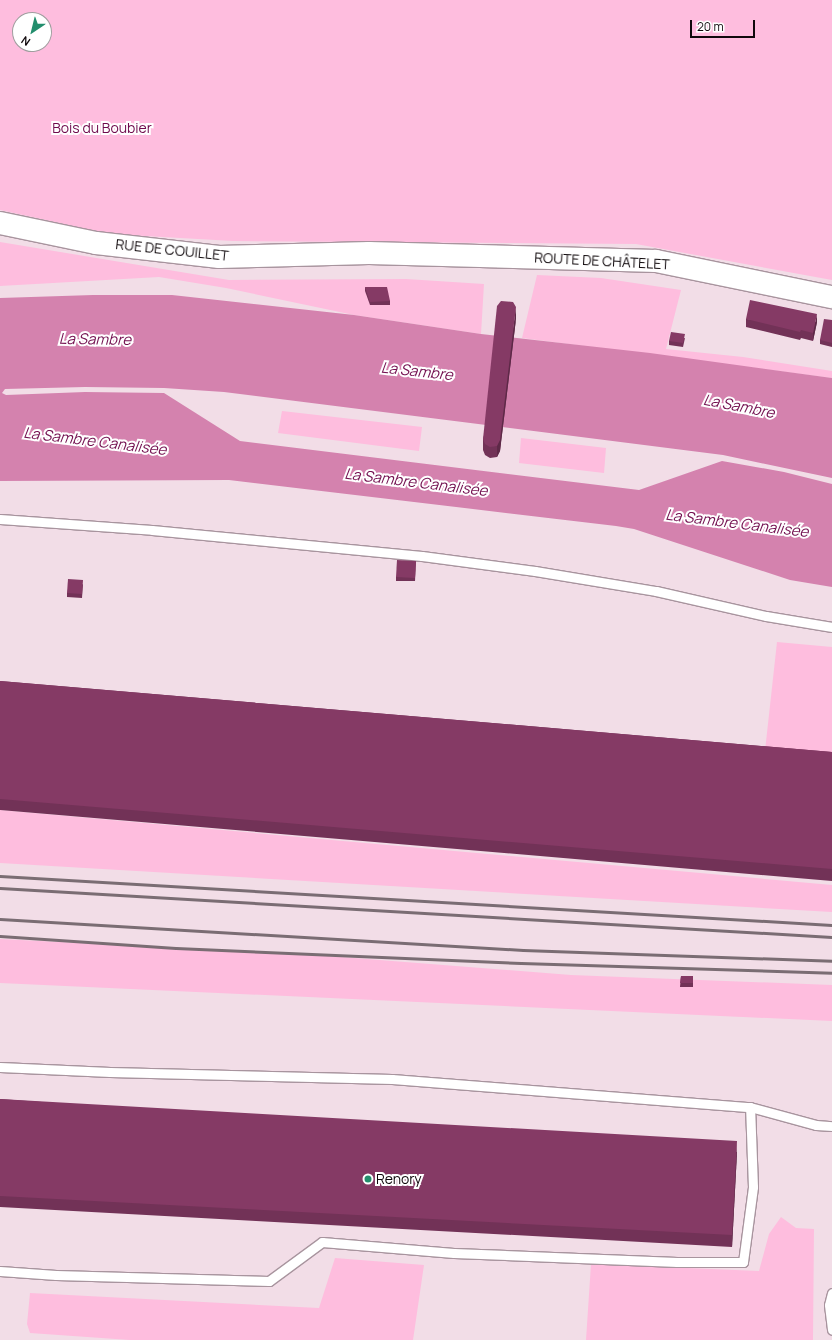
<!DOCTYPE html>
<meta charset="utf-8">
<style>
body{margin:0}
#map{position:relative;width:832px;height:1340px;overflow:hidden;background:#f2dde7;font-family:Manrope,sans-serif}
div>[style]{position:absolute}
.green>*{inset:0;background:#febdde}
.water>*{inset:0;background:#d482ae}
.roads{filter:drop-shadow(1px 0 #a8949e) drop-shadow(-1px 0 #a8949e) drop-shadow(0 1px #a8949e) drop-shadow(0 -1px #a8949e)}
.service>*{height:9px;margin:-4.5px;padding:0 4.5px;transform-origin:4.5px;border-radius:4.5px;background:#fff}
.secondary>*{height:22px;margin:-11px;padding:0 11px;transform-origin:11px;border-radius:11px;background:#fff}
.rail>*{height:3px;margin:-1.5px;padding:0 1.5px;transform-origin:1.5px;border-radius:1.5px;background:#7a6d73}
.wall>*{inset:0;background:#723257}
.shaded-wall>*{inset:0;background:#5d2947}
.building>*{inset:0;background:#853a65}
.dots>*{width:11px;height:11px;translate:-50% -50%;box-sizing:border-box;border:2px solid #fff;border-radius:50%}
span{translate:-50% -50%;white-space:nowrap;text-align:center;line-height:1.15;-webkit-text-stroke:4px #fff;paint-order:stroke}
.park-label{font-size:14px;color:#6f0a4d}
.street-label{font-size:14px;color:#10090c}
.poi-label{font-size:14px;color:#10090c}
.left{translate:0 -50%;text-align:left}
.water-label{font-size:15px;color:#731050;font-style:italic}
.north{position:absolute;left:12px;top:12px;width:40px;height:40px;box-sizing:border-box;background:#fff;border:1px solid #9f9d9e;border-radius:50%;rotate:215deg;font-size:11px;font-weight:700;line-height:16px;text-align:center;color:#10090c}
.north::after{content:'';display:block;margin:auto;width:14px;height:18px;background:#238e6d;clip-path:polygon(50% 0,100% 100%,50% 72%,0 100%)}
.scale{position:absolute;left:690px;top:20px;width:65px;height:18px;box-sizing:border-box;border:2px solid #10090c;border-top:0;padding-left:5px;font-size:12px;line-height:14px;white-space:nowrap;color:#10090c;-webkit-text-stroke:3px #fff;paint-order:stroke}
</style>
<div id="map">
<div class="green">
<div style="clip-path:polygon(evenodd,0 0,832px 0,832px 280px,636px 244px,233px 241px,110px 234px,0 210px,0 0,20px 20px,44px 20px,44px 44px,20px 44px,20px 20px)"></div>
<div style="clip-path:polygon(0 242px,229px 280px,406px 279px,484px 284px,481px 334px,354px 315px,226px 288px,159px 277px,0 286px)"></div>
<div style="clip-path:polygon(537px 275px,601px 278px,681px 290px,666px 349px,743px 357px,832px 371px,832px 378px,522px 338px)"></div>
<div style="clip-path:polygon(282px 411px,422px 427px,419px 451px,278px 433px)"></div>
<div style="clip-path:polygon(521px 438px,606px 448px,604px 473px,519px 463px)"></div>
<div style="clip-path:polygon(777px 642px,832px 647px,832px 766px,764px 760px)"></div>
<div style="clip-path:polygon(0 810px,832px 885px,832px 912px,0 863px)"></div>
<div style="clip-path:polygon(0 939px,303px 954px,571px 975px,832px 985px,832px 1021px,0 983px)"></div>
<div style="clip-path:polygon(781px 1217px,796px 1228px,814px 1229px,813px 1340px,586px 1340px,591px 1264px,759px 1271px,769px 1234px)"></div>
<div style="clip-path:polygon(335px 1258px,424px 1265px,413px 1340px,130px 1340px,30px 1333px,27px 1324px,30px 1293px,319px 1308px)"></div>
</div>
<div class="water">
<div style="clip-path:polygon(93px 295px,172px 295px,354px 315px,481px 334px,650px 353px,832px 378px,832px 478px,723px 455px,224px 392px,164px 388px,85px 387px,5px 389px,2px 393px,6px 395px,85px 392px,164px 393px,240px 441px,639px 490px,722px 461px,784px 472px,832px 484px,832px 587px,790px 580px,634px 529px,616px 526px,229px 480px,0 481px,0 298px)"></div>
</div>
<div class="roads">
<div class="service">
<div style="left:0;top:519px;width:152px;rotate:4.1deg"></div>
<div style="left:152px;top:530px;width:271px;rotate:5.5deg"></div>
<div style="left:422px;top:556px;width:114px;rotate:7.6deg"></div>
<div style="left:535px;top:571px;width:123px;rotate:9.4deg"></div>
<div style="left:656px;top:591px;width:113px;rotate:12.8deg"></div>
<div style="left:766px;top:616px;width:67px;rotate:9.5deg"></div>
<div style="left:0;top:1067px;width:110px;rotate:2.6deg"></div>
<div style="left:110px;top:1072px;width:282px;rotate:1.4deg"></div>
<div style="left:392px;top:1079px;width:359px;rotate:4.5deg"></div>
<div style="left:750px;top:1107px;width:68px;rotate:15.3deg"></div>
<div style="left:816px;top:1125px;width:16px;rotate:4deg"></div>
<div style="left:0;top:1271px;width:56px;rotate:4.1deg"></div>
<div style="left:56px;top:1275px;width:213px;rotate:1.6deg"></div>
<div style="left:269px;top:1281px;width:66px;rotate:-36.3deg"></div>
<div style="left:322px;top:1242px;width:132px;rotate:4.8deg"></div>
<div style="left:454px;top:1253px;width:223px;rotate:2.3deg"></div>
<div style="left:677px;top:1262px;width:66px"></div>
<div style="left:743px;top:1262px;width:76px;rotate:-82.4deg"></div>
<div style="left:753px;top:1187px;width:80px;rotate:-92.1deg"></div>
<div style="left:832px;top:1293px;width:12px;rotate:104deg"></div>
<div style="left:829px;top:1305px;width:25px;rotate:83deg"></div>
</div>
<div class="secondary">
<div style="left:0;top:223px;width:98px;rotate:11.8deg"></div>
<div style="left:96px;top:243px;width:124px;rotate:6.5deg"></div>
<div style="left:219px;top:257px;width:150px;rotate:-1.5deg"></div>
<div style="left:369px;top:253px;width:287px;rotate:1.6deg"></div>
<div style="left:656px;top:261px;width:180px;rotate:11.6deg"></div>
</div>
</div>
<div class="rail">
<div style="left:0;top:876px;width:833px;rotate:3.37deg"></div>
<div style="left:0;top:888px;width:833px;rotate:3.37deg"></div>
<div style="left:0;top:919px;width:524px;rotate:3.39deg"></div>
<div style="left:523px;top:950px;width:309px;rotate:2deg"></div>
<div style="left:0;top:936px;width:176px;rotate:3.9deg"></div>
<div style="left:176px;top:948px;width:345px;rotate:2.5deg"></div>
<div style="left:521px;top:963px;width:311px;rotate:1.8deg"></div>
</div>
<div class="wall">
<div style="clip-path:polygon(365px 287px,390px 301px,390px 305px,370px 305px,365px 291px)"></div>
<div style="clip-path:polygon(516px 319px,500px 451px,497px 457px,490px 458px,485px 455px,483px 450px,483px 439px)"></div>
<div style="clip-path:polygon(746px 319px,817px 322px,813px 341px,801px 338px,800px 340px,746px 327px)"></div>
<div style="clip-path:polygon(832px 320px,832px 347px,820px 344px,820px 340px)"></div>
<div style="clip-path:polygon(685px 338px,683px 347px,669px 345px,669px 341px)"></div>
<div style="clip-path:polygon(416px 561px,415px 581px,396px 581px,396px 577px)"></div>
<div style="clip-path:polygon(83px 584px,82px 598px,67px 597px,67px 593px)"></div>
<div style="clip-path:polygon(0 681px,832px 752px,832px 881px,0 810px)"></div>
<div style="clip-path:polygon(681px 976px,693px 976px,693px 987px,680px 987px)"></div>
<div style="clip-path:polygon(0 1099px,737px 1152px,732px 1247px,0 1207px)"></div>
</div>
<div class="shaded-wall">
<div style="clip-path:polygon(516px 307px,516px 319px,500px 451px,497px 457px,497px 446px)"></div>
<div style="clip-path:polygon(817px 314px,817px 322px,813px 341px,813px 333px)"></div>
<div style="clip-path:polygon(737px 1141px,737px 1152px,732px 1247px,732px 1235px)"></div>
</div>
<div class="building">
<div style="clip-path:polygon(365px 287px,387px 287px,390px 301px,370px 302px)"></div>
<div style="clip-path:polygon(750px 300px,817px 314px,813px 333px,801px 330px,800px 332px,746px 319px)"></div>
<div style="clip-path:polygon(501px 301px,513px 302px,516px 307px,500px 440px,497px 446px,490px 447px,485px 444px,483px 439px,497px 306px)"></div>
<div style="clip-path:polygon(824px 319px,832px 320px,832px 343px,820px 340px)"></div>
<div style="clip-path:polygon(671px 332px,685px 334px,683px 343px,669px 341px)"></div>
<div style="clip-path:polygon(397px 560px,416px 561px,415px 578px,396px 577px)"></div>
<div style="clip-path:polygon(68px 579px,83px 580px,82px 594px,67px 593px)"></div>
<div style="clip-path:polygon(0 681px,832px 752px,832px 869px,0 799px)"></div>
<div style="clip-path:polygon(681px 976px,693px 976px,693px 983px,680px 983px)"></div>
<div style="clip-path:polygon(0 1099px,737px 1141px,732px 1235px,0 1196px)"></div>
</div>
<div class="dots">
<div style="left:368px;top:1179px;background:#238e6d"></div>
</div>
<div class="park-label">
<span style="left:102px;top:128px">Bois du Boubier</span>
</div>
<div class="street-label">
<span style="left:172px;top:250px;rotate:6deg">RUE DE COUILLET</span>
<span style="left:602px;top:261px;rotate:3deg">ROUTE DE CHÂTELET</span>
</div>
<div class="poi-label">
<span class="left" style="left:376px;top:1179px">Renory</span>
</div>
<div class="water-label">
<span style="left:95px;top:339px;rotate:1deg">La Sambre</span>
<span style="left:417px;top:371px;rotate:6deg">La Sambre</span>
<span style="left:739px;top:406px;rotate:11deg">La Sambre</span>
<span style="left:95px;top:441px;rotate:7deg">La Sambre Canalisée</span>
<span style="left:416px;top:482px;rotate:7deg">La Sambre Canalisée</span>
<span style="left:737px;top:523px;rotate:7deg">La Sambre Canalisée</span>
</div>
<div class="north">N</div>
<div class="scale">20 m</div>
</div>
